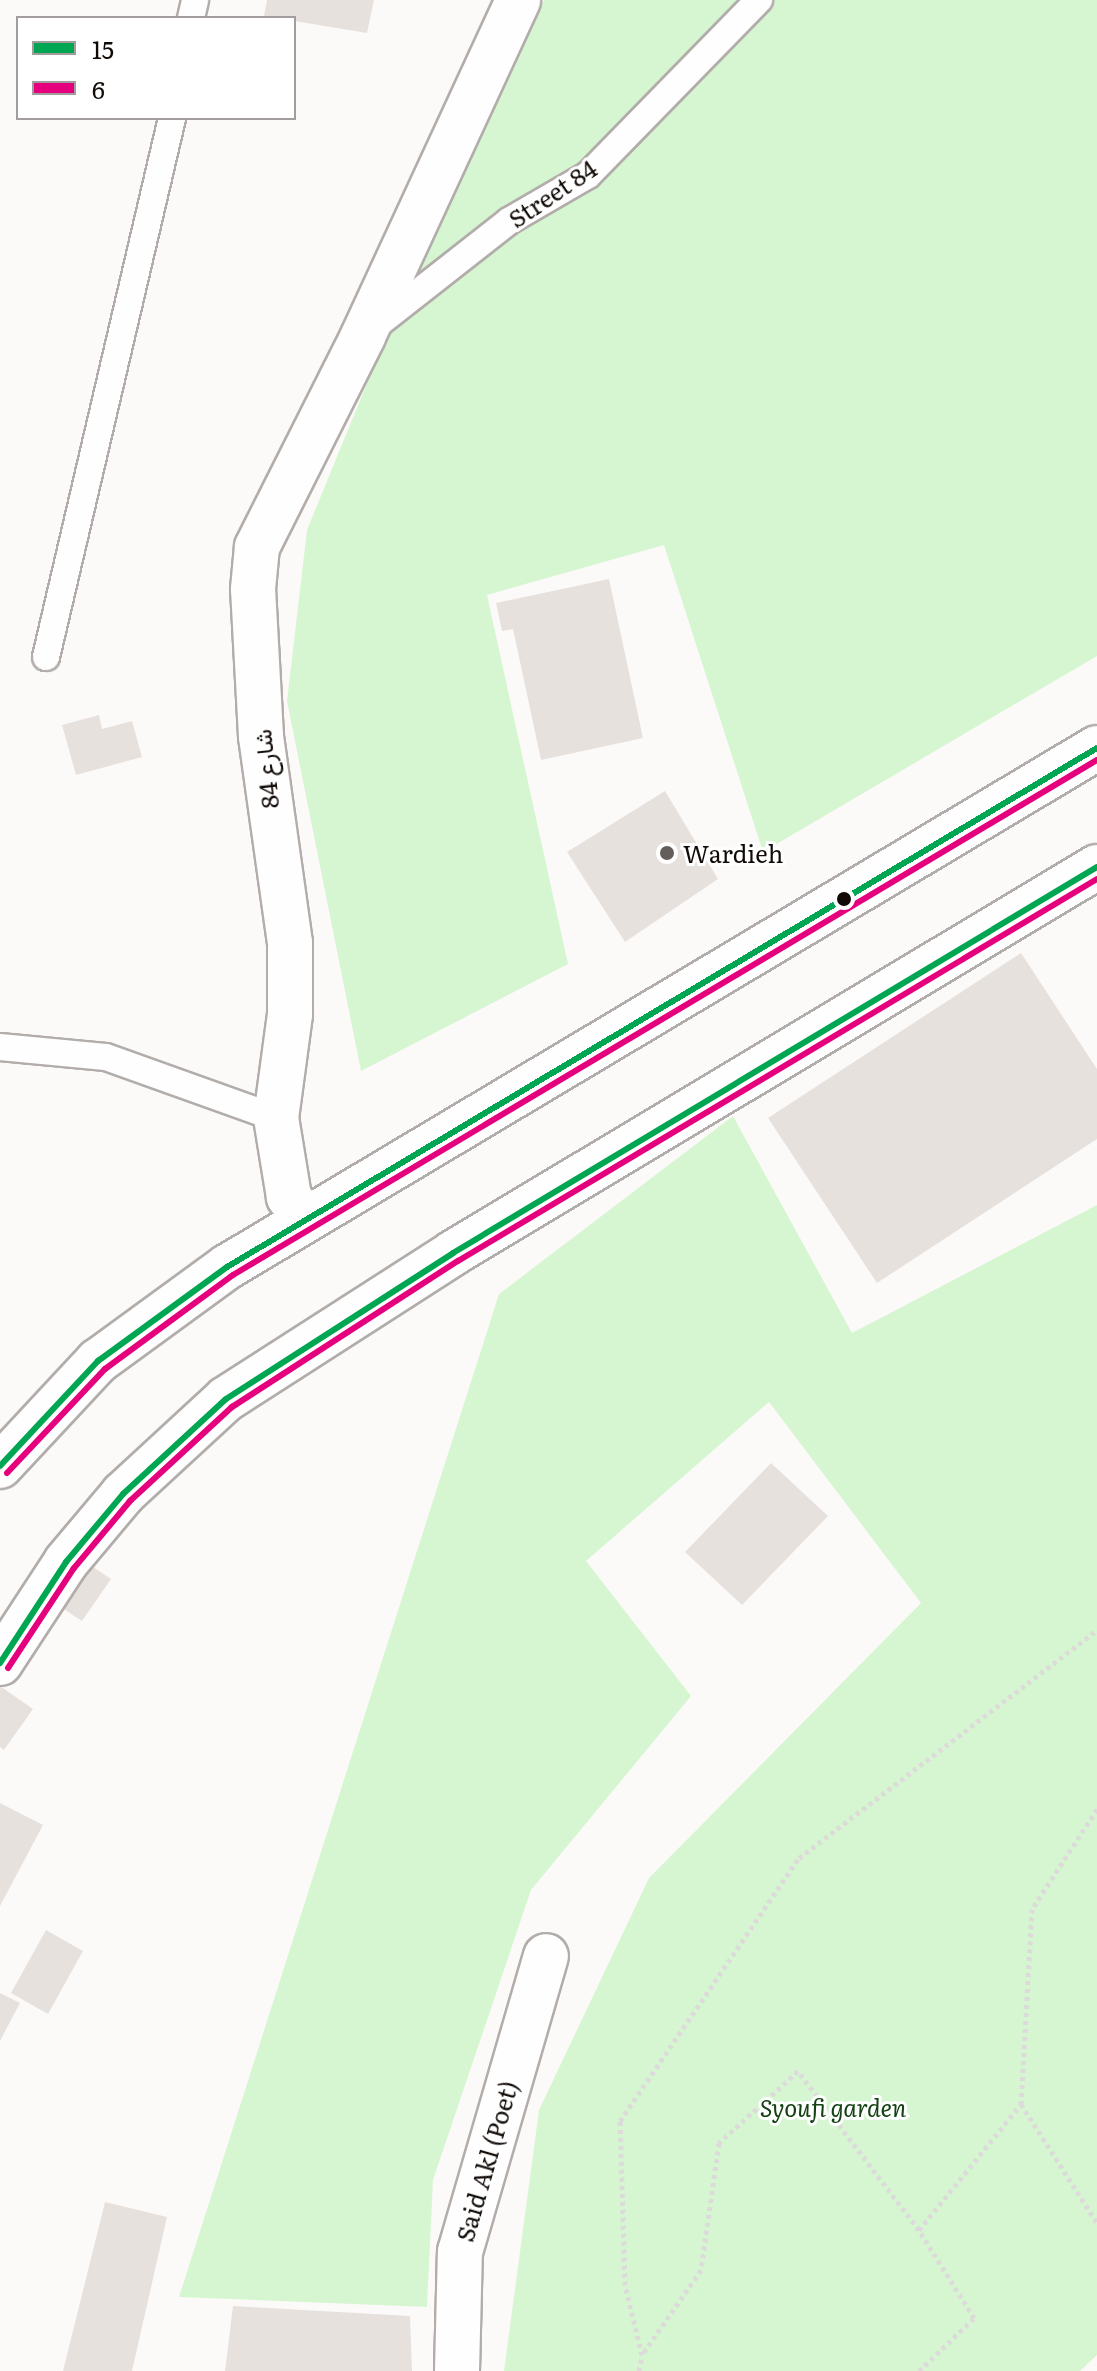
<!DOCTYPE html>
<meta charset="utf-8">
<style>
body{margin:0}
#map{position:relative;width:1097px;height:2371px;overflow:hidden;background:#fcfaf8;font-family:Literata,Vazirmatn,serif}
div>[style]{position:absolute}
.green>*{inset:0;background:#d6f6d2}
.building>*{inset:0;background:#e7e1de}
.path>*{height:5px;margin-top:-2.5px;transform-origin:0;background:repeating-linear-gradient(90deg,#dcdbda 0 4px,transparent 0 8px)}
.roads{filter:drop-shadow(2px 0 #b2adaa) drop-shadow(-2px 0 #b2adaa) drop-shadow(0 2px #b2adaa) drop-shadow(0 -2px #b2adaa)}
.lane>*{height:26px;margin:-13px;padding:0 13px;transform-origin:13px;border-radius:13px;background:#fffefe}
.street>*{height:44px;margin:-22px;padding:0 22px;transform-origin:22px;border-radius:22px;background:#fffefe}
.highway>*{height:44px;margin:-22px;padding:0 22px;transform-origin:22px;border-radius:22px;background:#fffefe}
.bus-1>*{height:6px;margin:-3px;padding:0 3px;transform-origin:3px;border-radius:3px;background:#00a651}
.bus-2>*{height:6px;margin:-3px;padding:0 3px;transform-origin:3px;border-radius:3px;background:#e5007d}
.dots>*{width:22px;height:22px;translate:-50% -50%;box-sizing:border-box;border:4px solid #fff;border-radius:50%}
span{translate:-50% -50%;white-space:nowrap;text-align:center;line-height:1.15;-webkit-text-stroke:6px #fff;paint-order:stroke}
.street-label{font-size:24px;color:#110a07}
.poi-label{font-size:24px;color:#110a07}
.left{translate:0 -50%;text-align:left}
.park-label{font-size:24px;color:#144213;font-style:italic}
.legend{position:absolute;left:16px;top:16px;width:280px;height:104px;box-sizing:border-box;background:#fff;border:2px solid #a09d9c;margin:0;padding:10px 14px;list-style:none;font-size:24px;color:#110a07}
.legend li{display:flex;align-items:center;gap:16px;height:40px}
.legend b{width:40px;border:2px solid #a09d9c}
</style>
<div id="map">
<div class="green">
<div style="clip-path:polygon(544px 0,1097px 0,1097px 656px,763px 852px,664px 545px,487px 595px,568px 964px,361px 1071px,287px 701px,307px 530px,408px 283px)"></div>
<div style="clip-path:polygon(733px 1116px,852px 1333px,1097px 1205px,1097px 2355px,1080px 2371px,504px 2371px,539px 2110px,649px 1878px,921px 1603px,769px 1402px,586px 1561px,691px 1696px,531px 1890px,433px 2180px,427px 2307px,179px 2297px,499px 1294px)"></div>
</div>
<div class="building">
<div style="clip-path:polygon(267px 0,374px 0,367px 33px,264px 16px)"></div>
<div style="clip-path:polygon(609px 579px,643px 738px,541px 760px,513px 629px,502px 631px,496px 603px)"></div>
<div style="clip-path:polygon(99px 715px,102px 729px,132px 721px,142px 757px,76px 775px,62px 725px)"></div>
<div style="clip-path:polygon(665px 791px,718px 879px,625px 942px,567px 852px)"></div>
<div style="clip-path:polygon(1021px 953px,1097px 1069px,1097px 1139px,877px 1283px,768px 1118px)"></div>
<div style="clip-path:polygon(771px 1463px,828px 1516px,742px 1605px,685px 1552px)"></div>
<div style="clip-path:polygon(78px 1557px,111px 1579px,82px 1621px,50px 1600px)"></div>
<div style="clip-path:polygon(0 1686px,33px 1709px,4px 1750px,0 1747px)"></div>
<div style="clip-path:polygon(0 1803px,43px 1825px,0 1906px)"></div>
<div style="clip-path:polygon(46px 1930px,83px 1951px,48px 2014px,11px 1993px)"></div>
<div style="clip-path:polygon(0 1993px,20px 2003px,0 2041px)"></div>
<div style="clip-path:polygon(105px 2202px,167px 2217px,132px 2371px,63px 2371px)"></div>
<div style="clip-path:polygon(233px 2306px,410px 2316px,412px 2371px,225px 2371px)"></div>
</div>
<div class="path">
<div style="left:1097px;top:1809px;width:119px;rotate:123deg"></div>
<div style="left:1032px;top:1909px;width:195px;rotate:93.2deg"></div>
<div style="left:1021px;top:2104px;width:141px;rotate:57.4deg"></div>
<div style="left:919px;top:2230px;width:200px;rotate:-127.3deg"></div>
<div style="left:798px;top:2071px;width:107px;rotate:137.7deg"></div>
<div style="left:719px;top:2143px;width:128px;rotate:98.1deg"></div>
<div style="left:701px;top:2270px;width:103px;rotate:124.8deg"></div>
<div style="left:642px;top:2355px;width:72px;rotate:-103.7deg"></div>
<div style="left:625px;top:2285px;width:164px;rotate:-91.7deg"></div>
<div style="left:620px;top:2121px;width:318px;rotate:-55.8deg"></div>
<div style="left:799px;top:1858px;width:375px;rotate:-37.4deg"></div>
<div style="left:639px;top:2371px;width:16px;rotate:-79deg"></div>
<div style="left:919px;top:2371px;width:76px;rotate:-43.9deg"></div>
<div style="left:974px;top:2318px;width:104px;rotate:-122deg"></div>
<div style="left:919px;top:2230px;width:162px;rotate:-51deg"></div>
</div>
<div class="roads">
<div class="lane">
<div style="left:191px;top:18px;width:18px;rotate:-77deg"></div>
<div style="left:374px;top:327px;width:172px;rotate:-38.1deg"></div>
<div style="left:509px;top:221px;width:91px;rotate:-30.2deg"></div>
<div style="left:588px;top:175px;width:245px;rotate:-45.7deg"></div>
<div style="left:46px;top:657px;width:554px;rotate:-76.84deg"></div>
<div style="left:0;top:1047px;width:106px;rotate:5.4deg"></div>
<div style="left:106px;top:1057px;width:181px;rotate:19.7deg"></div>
</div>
<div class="street">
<div style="left:306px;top:1219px;width:28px;rotate:-128deg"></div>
<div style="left:289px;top:1197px;width:80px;rotate:-99.3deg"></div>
<div style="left:276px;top:1118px;width:105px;rotate:-82.3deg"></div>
<div style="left:290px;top:1014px;width:71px;rotate:-90deg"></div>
<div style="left:290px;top:943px;width:209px;rotate:-98deg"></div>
<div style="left:261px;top:736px;width:147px;rotate:-93.1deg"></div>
<div style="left:253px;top:589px;width:42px;rotate:-84.6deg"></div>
<div style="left:257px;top:547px;width:236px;rotate:-63.3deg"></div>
<div style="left:363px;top:336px;width:370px;rotate:-65.2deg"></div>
<div style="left:457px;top:2371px;width:119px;rotate:-88.6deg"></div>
<div style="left:460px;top:2252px;width:308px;rotate:-73.8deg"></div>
</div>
<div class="highway">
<div style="left:0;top:1466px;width:144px;rotate:-47deg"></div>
<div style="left:98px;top:1361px;width:160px;rotate:-36.1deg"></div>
<div style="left:227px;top:1267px;width:1013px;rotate:-30.82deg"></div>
<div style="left:0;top:1663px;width:121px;rotate:-56.8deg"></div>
<div style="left:66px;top:1562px;width:89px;rotate:-50deg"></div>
<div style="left:123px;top:1494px;width:140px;rotate:-42.7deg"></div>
<div style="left:226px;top:1399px;width:270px;rotate:-32.7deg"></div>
<div style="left:453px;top:1253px;width:751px;rotate:-30.94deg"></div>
</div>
</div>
<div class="bus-1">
<div style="left:0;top:1466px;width:144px;rotate:-47deg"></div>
<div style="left:98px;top:1361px;width:160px;rotate:-36.1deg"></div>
<div style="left:227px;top:1267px;width:1013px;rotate:-30.82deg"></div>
<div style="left:0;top:1663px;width:121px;rotate:-56.8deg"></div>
<div style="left:66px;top:1562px;width:89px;rotate:-50deg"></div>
<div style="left:123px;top:1494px;width:140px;rotate:-42.7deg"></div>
<div style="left:226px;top:1399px;width:270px;rotate:-32.7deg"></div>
<div style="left:453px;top:1253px;width:751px;rotate:-30.94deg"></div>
</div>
<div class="bus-2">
<div style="left:7px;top:1473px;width:143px;rotate:-46.7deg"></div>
<div style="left:105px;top:1369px;width:159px;rotate:-36.3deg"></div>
<div style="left:233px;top:1275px;width:1006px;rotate:-30.8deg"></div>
<div style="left:8px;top:1668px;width:120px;rotate:-56.6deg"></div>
<div style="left:74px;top:1568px;width:87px;rotate:-50.1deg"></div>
<div style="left:130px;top:1501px;width:139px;rotate:-42.7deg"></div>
<div style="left:232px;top:1407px;width:269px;rotate:-32.9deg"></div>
<div style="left:458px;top:1261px;width:744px;rotate:-30.87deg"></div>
</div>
<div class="dots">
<div style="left:667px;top:853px;background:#635e5b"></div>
<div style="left:844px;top:899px;background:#110a07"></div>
</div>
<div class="street-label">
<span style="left:552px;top:193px;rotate:-34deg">Street 84</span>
<span style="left:265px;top:769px;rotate:-96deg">شارع 84</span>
<span style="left:486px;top:2161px;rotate:-74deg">Said Akl (Poet)</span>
</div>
<div class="poi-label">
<span class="left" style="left:683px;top:853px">Wardieh</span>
</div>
<div class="park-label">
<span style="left:833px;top:2107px">Syoufi garden</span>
</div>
<ul class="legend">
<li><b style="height:10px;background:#00a651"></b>15</li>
<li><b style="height:10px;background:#e5007d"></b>6</li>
</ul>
</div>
